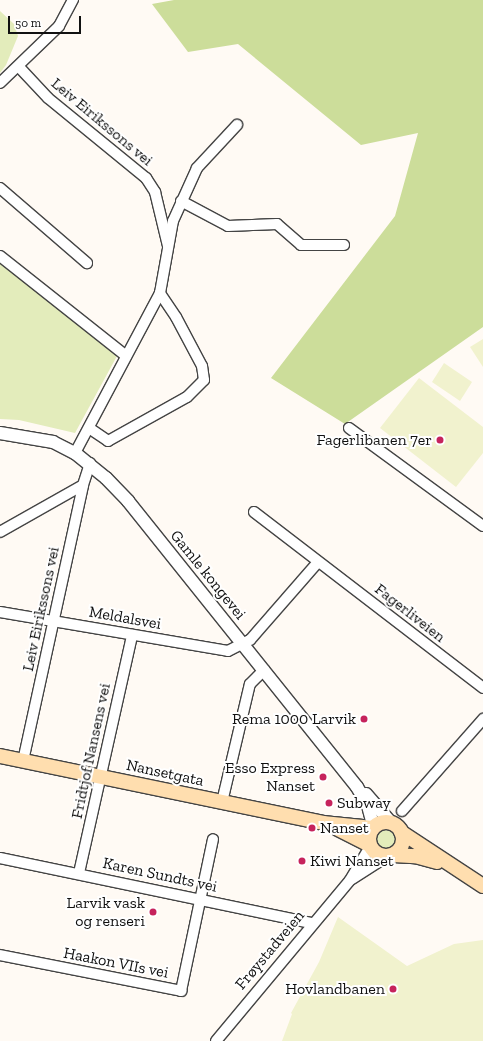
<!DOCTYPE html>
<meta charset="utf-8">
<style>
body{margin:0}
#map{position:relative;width:483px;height:1041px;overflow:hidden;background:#fffaf4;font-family:"Zilla Slab",serif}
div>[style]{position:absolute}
.green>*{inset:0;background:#e3ecbb}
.round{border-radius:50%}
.forest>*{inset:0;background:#ccdd9a}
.pitch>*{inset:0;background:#f1f2ce}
.roads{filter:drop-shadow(1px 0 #444) drop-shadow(-1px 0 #444) drop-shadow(0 1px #444) drop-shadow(0 -1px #444)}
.minor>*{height:10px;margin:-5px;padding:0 5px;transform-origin:5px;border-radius:5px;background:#fff}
.tertiary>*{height:12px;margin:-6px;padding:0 6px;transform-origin:6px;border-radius:6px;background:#fff}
.secondary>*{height:14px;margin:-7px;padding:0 7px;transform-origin:7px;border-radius:7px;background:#ffdeaf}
.secondary>.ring{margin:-7px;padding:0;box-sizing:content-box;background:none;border:14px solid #ffdeaf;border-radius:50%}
.dots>*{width:11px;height:11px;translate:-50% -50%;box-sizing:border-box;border:2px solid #fff;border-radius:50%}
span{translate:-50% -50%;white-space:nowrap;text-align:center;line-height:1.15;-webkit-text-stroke:4px #fff;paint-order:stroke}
.street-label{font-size:16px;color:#111}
.poi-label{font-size:16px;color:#111}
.right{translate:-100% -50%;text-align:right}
.left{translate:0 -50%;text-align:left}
.scale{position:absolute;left:8px;top:16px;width:73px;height:18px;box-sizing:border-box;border:2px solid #111;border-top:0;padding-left:5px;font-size:12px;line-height:14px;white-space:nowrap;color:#111;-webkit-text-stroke:3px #fff;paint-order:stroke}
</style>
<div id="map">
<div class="green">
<div style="clip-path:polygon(0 11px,14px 24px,18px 36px,6px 65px,0 73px)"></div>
<div style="clip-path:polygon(0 260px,117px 356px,75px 433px,19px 420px,0 419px)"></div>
<div class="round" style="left:377px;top:830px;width:18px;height:18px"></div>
</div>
<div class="forest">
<div style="clip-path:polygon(174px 0,483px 0,483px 327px,345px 424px,271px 378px,395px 216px,418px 133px,361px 145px,238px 44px,188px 52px,152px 4px)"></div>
</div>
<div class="pitch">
<div style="clip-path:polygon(483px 339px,483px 367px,470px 347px)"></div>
<div style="clip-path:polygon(444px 363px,472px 382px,460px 401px,432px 382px)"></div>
<div style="clip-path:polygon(419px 378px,483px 427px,483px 453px,456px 487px,380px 428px)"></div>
<div style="clip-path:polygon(338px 917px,407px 966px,454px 944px,483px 940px,483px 1041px,282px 1041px,292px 1014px,291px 1013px,319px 962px)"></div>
</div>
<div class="roads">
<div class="minor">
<div style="left:19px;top:67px;width:42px;rotate:46.9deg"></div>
<div style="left:48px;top:98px;width:127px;rotate:39.2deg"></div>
<div style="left:146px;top:178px;width:17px;rotate:57deg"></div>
<div style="left:155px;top:192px;width:56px;rotate:76.5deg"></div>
<div style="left:0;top:83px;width:82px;rotate:-44deg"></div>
<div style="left:59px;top:26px;width:30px;rotate:-62deg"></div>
<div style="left:0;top:188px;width:115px;rotate:40.8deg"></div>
<div style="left:181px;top:201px;width:53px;rotate:28deg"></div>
<div style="left:228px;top:226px;width:49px;rotate:-2.3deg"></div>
<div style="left:277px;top:224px;width:32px;rotate:41deg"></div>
<div style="left:301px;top:245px;width:43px"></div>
<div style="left:0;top:256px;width:161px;rotate:38.4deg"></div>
<div style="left:89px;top:428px;width:23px;rotate:34deg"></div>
<div style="left:108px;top:441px;width:90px;rotate:-29.1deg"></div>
<div style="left:187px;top:397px;width:24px;rotate:-45deg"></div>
<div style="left:204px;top:380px;width:14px;rotate:-98deg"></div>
<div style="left:202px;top:366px;width:55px;rotate:-118deg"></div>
<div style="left:176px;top:317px;width:29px;rotate:-124deg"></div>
<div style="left:349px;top:428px;width:166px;rotate:36.2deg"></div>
<div style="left:75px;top:453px;width:181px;rotate:-62deg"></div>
<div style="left:160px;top:293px;width:73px;rotate:-79.8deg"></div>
<div style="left:173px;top:221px;width:58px;rotate:-65.6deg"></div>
<div style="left:197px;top:168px;width:59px;rotate:-47.1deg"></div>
<div style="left:254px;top:512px;width:289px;rotate:37.5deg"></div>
<div style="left:0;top:532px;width:95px;rotate:-29.5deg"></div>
<div style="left:0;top:612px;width:231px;rotate:9.7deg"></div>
<div style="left:228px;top:651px;width:25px;rotate:-27deg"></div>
<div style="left:250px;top:640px;width:103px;rotate:-48.9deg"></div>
<div style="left:23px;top:761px;width:282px;rotate:-77.7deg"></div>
<div style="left:83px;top:485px;width:23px;rotate:-72deg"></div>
<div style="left:222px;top:802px;width:121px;rotate:-76.7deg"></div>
<div style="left:250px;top:684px;width:20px;rotate:-45deg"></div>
<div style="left:402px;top:811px;width:123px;rotate:-48.6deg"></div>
<div style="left:0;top:858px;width:319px;rotate:11.8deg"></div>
<div style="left:79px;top:873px;width:244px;rotate:-77.4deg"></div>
<div style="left:352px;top:879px;width:43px;rotate:-32.6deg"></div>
<div style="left:0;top:955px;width:185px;rotate:11.2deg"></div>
<div style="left:181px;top:991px;width:155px;rotate:-78.1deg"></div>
<div style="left:216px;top:1041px;width:209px;rotate:-50.2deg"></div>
<div style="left:350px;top:880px;width:41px;rotate:-59deg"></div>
</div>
<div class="tertiary">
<div style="left:0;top:433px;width:54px;rotate:9.6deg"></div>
<div style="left:53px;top:442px;width:25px;rotate:27deg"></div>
<div style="left:75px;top:453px;width:40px;rotate:39deg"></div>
<div style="left:106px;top:478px;width:32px;rotate:46deg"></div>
<div style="left:128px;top:501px;width:366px;rotate:51.3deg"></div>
<div style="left:357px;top:787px;width:22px;rotate:60deg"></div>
<div style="left:368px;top:806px;width:23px;rotate:75deg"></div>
<div style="left:366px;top:794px;width:40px;rotate:49deg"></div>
</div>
<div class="secondary">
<div style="left:0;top:756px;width:330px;rotate:11.7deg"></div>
<div style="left:323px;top:823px;width:50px;rotate:5.7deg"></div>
<div class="ring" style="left:369px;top:822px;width:20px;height:20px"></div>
<div style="left:338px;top:829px;width:36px;rotate:27deg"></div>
<div style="left:401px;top:832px;width:98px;rotate:33.4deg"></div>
<div style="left:393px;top:855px;width:22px;rotate:3deg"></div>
<div style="left:415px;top:856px;width:23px;rotate:15deg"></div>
</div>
</div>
<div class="dots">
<div style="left:440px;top:440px;background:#c6235c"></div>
<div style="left:364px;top:719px;background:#c6235c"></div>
<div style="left:323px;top:777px;background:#c6235c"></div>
<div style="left:329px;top:803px;background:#c6235c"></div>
<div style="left:312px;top:828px;background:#c6235c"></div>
<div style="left:302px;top:861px;background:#c6235c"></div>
<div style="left:153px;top:912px;background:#c6235c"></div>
<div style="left:393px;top:989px;background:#c6235c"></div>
</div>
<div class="street-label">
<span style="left:102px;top:122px;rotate:40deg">Leiv Eirikssons vei</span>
<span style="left:208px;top:575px;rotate:51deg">Gamle kongevei</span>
<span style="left:41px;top:609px;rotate:-78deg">Leiv Eirikssons vei</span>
<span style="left:410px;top:613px;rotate:38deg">Fagerliveien</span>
<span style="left:125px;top:618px;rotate:10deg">Meldalsvei</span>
<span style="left:91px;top:751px;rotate:-78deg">Fridtjof Nansens vei</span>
<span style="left:165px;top:773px;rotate:12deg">Nansetgata</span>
<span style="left:160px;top:875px;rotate:12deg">Karen Sundts vei</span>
<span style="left:270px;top:950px;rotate:-50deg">Frøystadveien</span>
<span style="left:116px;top:963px;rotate:11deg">Haakon VIIs vei</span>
</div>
<div class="poi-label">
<span class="right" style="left:432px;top:440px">Fagerlibanen 7er</span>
<span class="right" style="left:356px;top:719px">Rema 1000 Larvik</span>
<span class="right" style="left:315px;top:777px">Esso Express<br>Nanset</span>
<span class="left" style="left:337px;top:803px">Subway</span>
<span class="left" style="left:320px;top:828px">Nanset</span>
<span class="left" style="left:310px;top:861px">Kiwi Nanset</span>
<span class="right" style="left:145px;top:912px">Larvik vask<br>og renseri</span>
<span class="right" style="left:385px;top:989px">Hovlandbanen</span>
</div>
<div class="scale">50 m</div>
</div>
